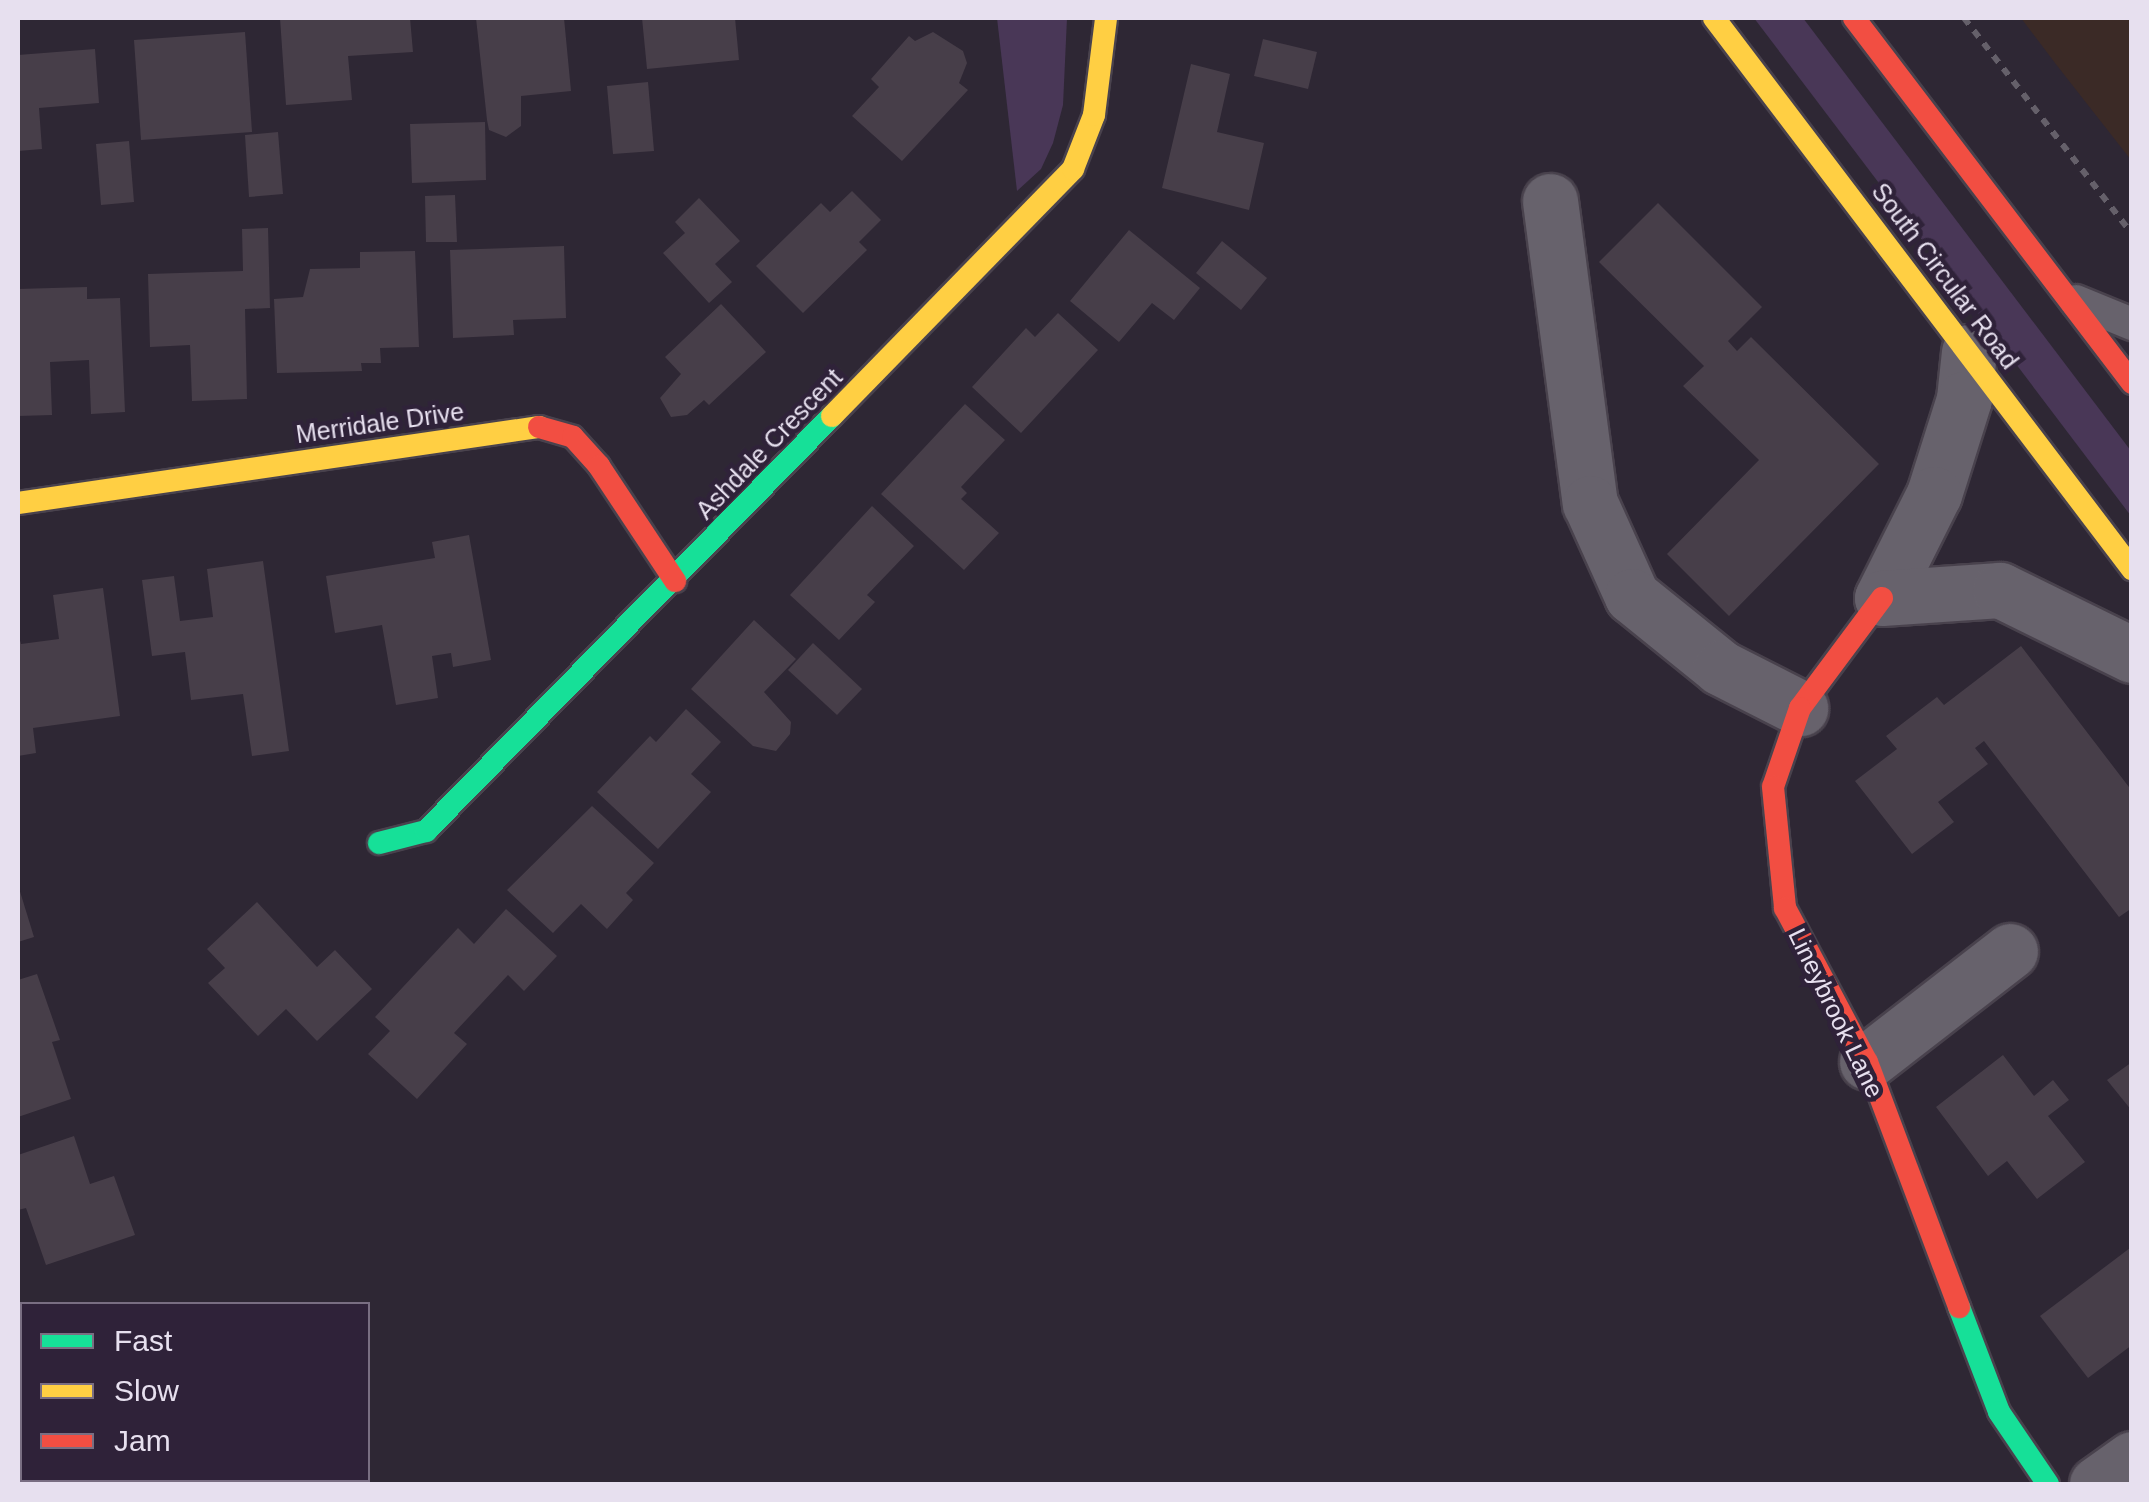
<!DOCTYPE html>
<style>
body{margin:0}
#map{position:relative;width:2149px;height:1502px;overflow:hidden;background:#2e2734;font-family:Arial,sans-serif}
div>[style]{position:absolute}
.commercial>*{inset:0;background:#3b2a26}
.green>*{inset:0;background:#493757}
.building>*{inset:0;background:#473e49}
.path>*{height:6px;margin-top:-3px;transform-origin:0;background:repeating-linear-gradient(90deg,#65606a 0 8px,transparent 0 16px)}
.roads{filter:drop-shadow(2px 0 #49424d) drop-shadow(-2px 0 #49424d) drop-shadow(0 2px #49424d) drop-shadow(0 -2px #49424d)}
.lane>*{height:32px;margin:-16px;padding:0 16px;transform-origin:16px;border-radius:16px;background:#67626c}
.street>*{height:55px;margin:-27.5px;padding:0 27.5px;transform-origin:27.5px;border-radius:27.5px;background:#67626c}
.fast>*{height:22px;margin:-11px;padding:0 11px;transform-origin:11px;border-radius:11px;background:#16e098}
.slow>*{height:22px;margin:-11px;padding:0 11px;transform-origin:11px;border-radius:11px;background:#ffcf43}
.jam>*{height:22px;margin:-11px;padding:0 11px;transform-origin:11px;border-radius:11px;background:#f24e42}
span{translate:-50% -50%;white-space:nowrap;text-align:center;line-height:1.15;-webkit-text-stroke:9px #2f2239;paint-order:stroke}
.street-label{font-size:25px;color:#e7e0ef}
.frame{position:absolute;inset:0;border:20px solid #e7e0ef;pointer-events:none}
.legend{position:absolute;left:20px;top:1302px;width:350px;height:180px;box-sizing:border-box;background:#2f2239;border:2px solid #796e82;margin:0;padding:12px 18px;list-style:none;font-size:30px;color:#e7e0ef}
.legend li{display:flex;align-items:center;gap:20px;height:50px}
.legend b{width:50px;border:2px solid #796e82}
</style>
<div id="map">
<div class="commercial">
<div style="clip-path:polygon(2021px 18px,2131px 18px,2131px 160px,2055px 63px)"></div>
</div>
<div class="green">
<div style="clip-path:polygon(997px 18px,1067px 18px,1063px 105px,1053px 143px,1041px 169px,1017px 191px)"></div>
<div style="clip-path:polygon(1754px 18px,1803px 18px,2131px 451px,2131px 516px)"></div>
</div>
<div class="building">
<div style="clip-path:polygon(280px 18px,410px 18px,413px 52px,348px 56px,352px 100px,286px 105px)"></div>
<div style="clip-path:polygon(476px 18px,564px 18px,571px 91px,521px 96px,521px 126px,506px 137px,489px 130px,487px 120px)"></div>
<div style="clip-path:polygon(642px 18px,735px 18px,739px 60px,647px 69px)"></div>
<div style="clip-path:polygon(245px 32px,252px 132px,141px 140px,134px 40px)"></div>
<div style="clip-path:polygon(933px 32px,963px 51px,967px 63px,959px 83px,968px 90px,902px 161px,852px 116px,879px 87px,871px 79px,909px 36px,915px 41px)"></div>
<div style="clip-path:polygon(1263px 39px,1317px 52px,1308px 89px,1254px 76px)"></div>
<div style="clip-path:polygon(95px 49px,99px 103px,39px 108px,42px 149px,18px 151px,18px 55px)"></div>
<div style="clip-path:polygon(1191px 64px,1230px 74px,1217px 132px,1264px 143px,1249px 210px,1162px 188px)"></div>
<div style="clip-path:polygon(648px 82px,654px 151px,613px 154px,607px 86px)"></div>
<div style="clip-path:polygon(485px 122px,486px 180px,412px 183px,410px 124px)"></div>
<div style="clip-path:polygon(278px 132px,283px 194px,249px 197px,245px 135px)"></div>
<div style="clip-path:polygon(129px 141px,134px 202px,101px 205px,96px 144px)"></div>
<div style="clip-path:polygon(852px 191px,881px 220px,859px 242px,867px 250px,803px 313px,756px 266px,821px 203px,830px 212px)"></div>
<div style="clip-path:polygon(455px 195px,457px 242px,426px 242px,425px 196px)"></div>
<div style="clip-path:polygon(699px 198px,740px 241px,715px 264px,732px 282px,709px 303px,663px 253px,685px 233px,675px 222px)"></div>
<div style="clip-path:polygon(1658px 203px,1762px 307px,1728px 341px,1737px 351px,1751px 337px,1879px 464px,1729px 616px,1667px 554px,1759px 460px,1683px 386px,1704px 366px,1599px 262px)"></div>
<div style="clip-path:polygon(268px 228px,270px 308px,245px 309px,247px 399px,192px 401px,190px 345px,150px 347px,148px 274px,243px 271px,242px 229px)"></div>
<div style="clip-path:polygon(1129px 230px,1200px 288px,1174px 320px,1152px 303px,1119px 342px,1070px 301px)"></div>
<div style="clip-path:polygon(1222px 241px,1267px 278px,1241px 310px,1196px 273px)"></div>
<div style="clip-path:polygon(564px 246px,566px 318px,513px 320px,514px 335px,453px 338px,450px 250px)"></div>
<div style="clip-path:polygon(415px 251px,419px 347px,380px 348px,381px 363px,361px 363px,362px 371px,277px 373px,274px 299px,303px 297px,310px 269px,360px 268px,360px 252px)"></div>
<div style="clip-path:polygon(87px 287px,87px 299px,120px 298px,125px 412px,91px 414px,89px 360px,50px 362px,52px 415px,18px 416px,18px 289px)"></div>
<div style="clip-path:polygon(721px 304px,766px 352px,709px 405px,704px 400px,687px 415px,671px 417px,660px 398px,681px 374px,665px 357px)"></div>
<div style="clip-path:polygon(1058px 313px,1098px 350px,1021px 433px,972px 387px,1026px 328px,1035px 337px)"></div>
<div style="clip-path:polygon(965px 404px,1005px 440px,961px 487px,967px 493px,961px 499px,999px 533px,964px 570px,881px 494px)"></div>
<div style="clip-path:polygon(872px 506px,914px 546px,867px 595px,875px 602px,839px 640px,790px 595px)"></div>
<div style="clip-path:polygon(469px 535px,491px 660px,453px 667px,451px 653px,432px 656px,438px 698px,396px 705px,382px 625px,335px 633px,326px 576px,435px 558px,432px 542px)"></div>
<div style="clip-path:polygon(263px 561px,289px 751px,252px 756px,243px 694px,191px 700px,185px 652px,152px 656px,142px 580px,174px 576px,180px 621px,213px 617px,207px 569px)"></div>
<div style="clip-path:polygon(103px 588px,120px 716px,33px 728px,36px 753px,18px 756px,18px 633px,21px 644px,59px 639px,53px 595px)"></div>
<div style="clip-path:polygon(754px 620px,796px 659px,764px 692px,791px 722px,790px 734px,776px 751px,753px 746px,691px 689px)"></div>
<div style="clip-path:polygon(813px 643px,862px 689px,837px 715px,788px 670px)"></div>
<div style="clip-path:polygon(2021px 646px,2132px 791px,2132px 908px,2119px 917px,1984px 741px,1975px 748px,1988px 764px,1938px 802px,1954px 822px,1912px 854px,1855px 781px,1897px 749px,1886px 736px,1937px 697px,1944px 705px)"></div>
<div style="clip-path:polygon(686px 709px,721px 742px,691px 774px,711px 792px,658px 849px,597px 792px,650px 736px,656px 742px)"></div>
<div style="clip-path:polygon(592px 806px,654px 863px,626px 893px,633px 900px,607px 929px,581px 904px,553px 933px,507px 890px)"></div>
<div style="clip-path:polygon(18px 885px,34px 937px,18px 942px)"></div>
<div style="clip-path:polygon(257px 902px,317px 967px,335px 950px,372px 989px,317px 1041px,286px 1009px,258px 1036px,208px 983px,225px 968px,207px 949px)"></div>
<div style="clip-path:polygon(506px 909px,557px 956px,524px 991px,508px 975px,454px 1033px,467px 1044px,417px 1099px,368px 1054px,390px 1031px,375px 1017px,458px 928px,474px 944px)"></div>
<div style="clip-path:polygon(37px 974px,60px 1040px,52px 1042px,71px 1099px,18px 1117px,18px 980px)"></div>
<div style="clip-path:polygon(2003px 1055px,2034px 1096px,2053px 1080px,2069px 1100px,2048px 1116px,2085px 1162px,2037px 1199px,2007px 1161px,1988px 1176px,1936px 1107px)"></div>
<div style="clip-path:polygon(2132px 1062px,2132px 1111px,2107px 1080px)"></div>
<div style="clip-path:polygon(74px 1136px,90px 1184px,114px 1176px,135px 1235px,46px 1265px,26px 1208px,18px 1210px,18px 1155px)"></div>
<div style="clip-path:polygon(2130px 1248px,2132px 1345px,2088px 1378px,2040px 1316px)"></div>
</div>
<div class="path">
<div style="left:1964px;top:18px;width:274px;rotate:52.1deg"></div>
</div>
<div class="roads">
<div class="lane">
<div style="left:2076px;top:301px;width:61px;rotate:22.3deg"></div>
</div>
<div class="street">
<div style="left:1550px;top:201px;width:305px;rotate:82.5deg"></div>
<div style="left:1590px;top:503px;width:102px;rotate:65.7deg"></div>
<div style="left:1632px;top:596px;width:114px;rotate:39deg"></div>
<div style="left:1721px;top:668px;width:89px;rotate:26.9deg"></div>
<div style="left:1969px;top:352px;width:47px;rotate:96.1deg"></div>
<div style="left:1964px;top:399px;width:100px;rotate:107.5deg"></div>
<div style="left:1934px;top:494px;width:116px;rotate:116.6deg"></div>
<div style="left:1882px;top:598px;width:118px;rotate:-3.9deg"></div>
<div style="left:2000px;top:590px;width:147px;rotate:26.2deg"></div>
<div style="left:1867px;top:1062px;width:181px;rotate:-37.8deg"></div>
<div style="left:2097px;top:1484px;width:43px;rotate:-35.5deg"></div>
</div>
<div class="fast">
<div style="left:379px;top:843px;width:49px;rotate:-14.3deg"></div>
<div style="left:426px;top:831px;width:581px;rotate:-45.63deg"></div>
<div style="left:1959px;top:1307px;width:112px;rotate:69.1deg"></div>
<div style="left:1999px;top:1412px;width:87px;rotate:55.8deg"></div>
</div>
<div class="slow">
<div style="left:1714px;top:18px;width:692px;rotate:52.82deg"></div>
<div style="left:832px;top:416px;width:345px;rotate:-45.7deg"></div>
<div style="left:1073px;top:169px;width:58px;rotate:-68.7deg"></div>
<div style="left:1094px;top:115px;width:98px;rotate:-82.9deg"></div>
<div style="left:18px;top:503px;width:527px;rotate:-8.3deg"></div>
</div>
<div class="jam">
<div style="left:1854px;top:18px;width:459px;rotate:52.7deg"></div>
<div style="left:539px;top:427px;width:35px;rotate:16deg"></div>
<div style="left:573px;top:437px;width:39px;rotate:48deg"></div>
<div style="left:599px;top:466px;width:138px;rotate:56.5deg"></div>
<div style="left:1882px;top:598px;width:137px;rotate:126.7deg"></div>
<div style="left:1800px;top:708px;width:83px;rotate:108.9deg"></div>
<div style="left:1773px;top:787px;width:122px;rotate:84.3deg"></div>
<div style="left:1785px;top:908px;width:174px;rotate:62deg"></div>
<div style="left:1867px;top:1062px;width:262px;rotate:69.4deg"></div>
</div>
</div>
<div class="street-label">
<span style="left:1945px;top:276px;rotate:53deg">South Circular Road</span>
<span style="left:380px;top:423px;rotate:-8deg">Merridale Drive</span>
<span style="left:769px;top:444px;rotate:-46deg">Ashdale Crescent</span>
<span style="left:1836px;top:1013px;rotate:64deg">Lineybrook Lane</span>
</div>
<div class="frame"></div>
<ul class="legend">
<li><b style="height:12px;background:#16e098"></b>Fast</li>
<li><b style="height:12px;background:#ffcf43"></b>Slow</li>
<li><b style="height:12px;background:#f24e42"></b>Jam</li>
</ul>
</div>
